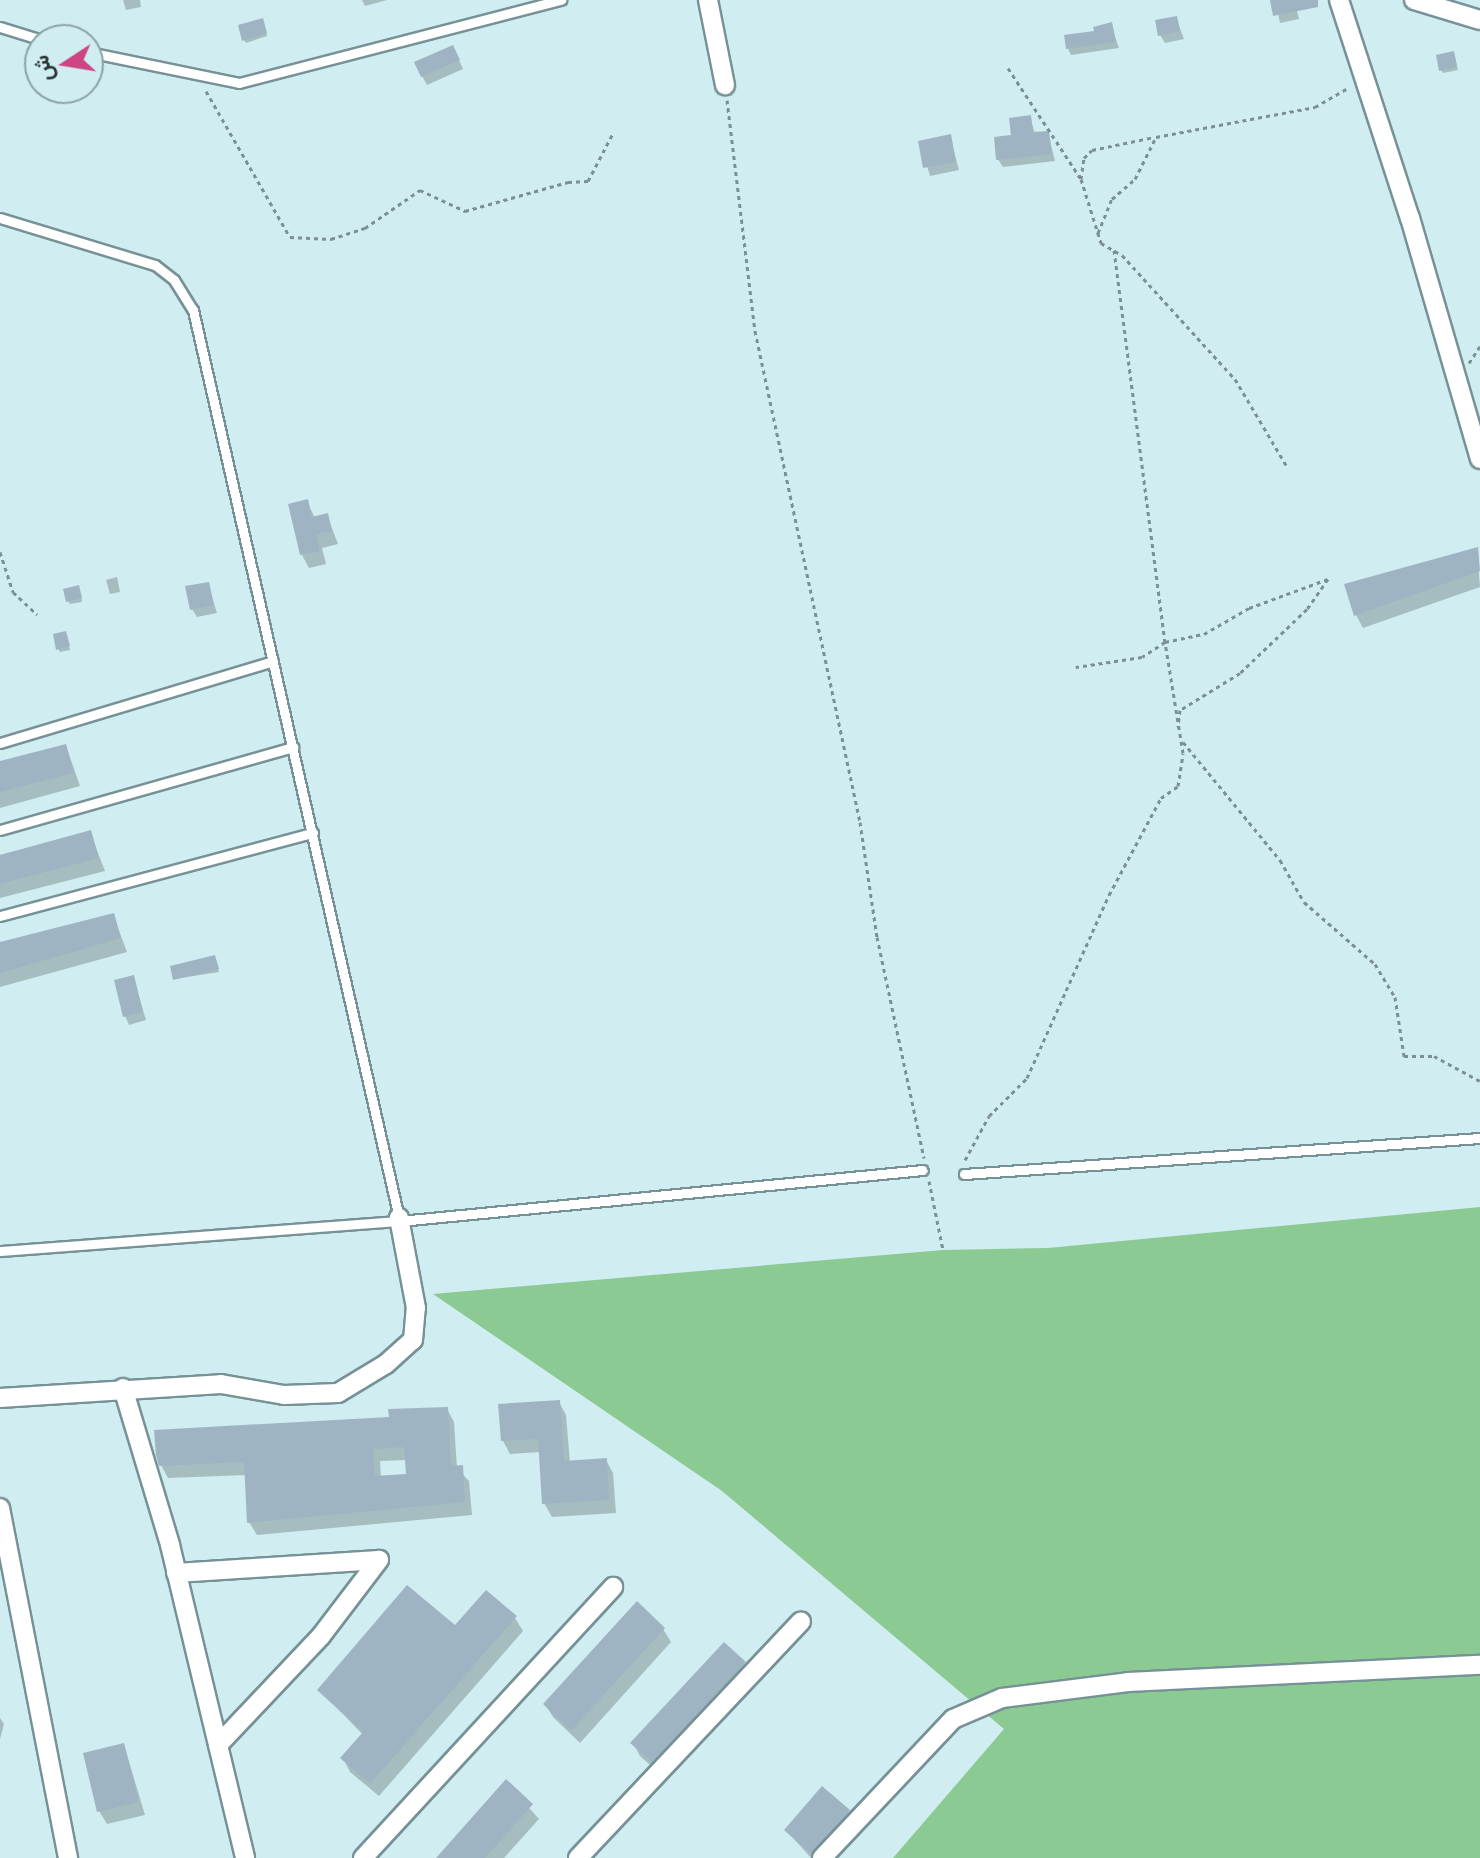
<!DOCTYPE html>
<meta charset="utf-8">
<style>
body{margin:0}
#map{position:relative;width:1480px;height:1858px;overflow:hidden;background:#d0edf1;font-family:Jost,Vazirmatn,sans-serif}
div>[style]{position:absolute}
.green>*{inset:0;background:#8cca93}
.shadow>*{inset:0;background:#0003}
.building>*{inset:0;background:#9fb4c2}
.path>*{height:3px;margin-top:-1.5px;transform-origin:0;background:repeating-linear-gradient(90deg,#7c9093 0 4px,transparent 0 8px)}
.roads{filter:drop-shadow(2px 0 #779296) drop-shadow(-2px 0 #779296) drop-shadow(0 2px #779296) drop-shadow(0 -2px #779296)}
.service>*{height:9px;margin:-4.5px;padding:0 4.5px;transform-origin:4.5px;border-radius:4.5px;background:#fff}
.minor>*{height:18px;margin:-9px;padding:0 9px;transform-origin:9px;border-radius:9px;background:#fff}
span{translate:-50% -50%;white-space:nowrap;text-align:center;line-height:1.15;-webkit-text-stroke:7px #d0edf1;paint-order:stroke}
.north{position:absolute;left:24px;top:24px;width:80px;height:80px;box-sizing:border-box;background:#d0edf1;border:2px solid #8da3a6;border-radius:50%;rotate:258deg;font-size:22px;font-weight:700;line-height:32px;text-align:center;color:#293436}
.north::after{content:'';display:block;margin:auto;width:28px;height:36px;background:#cd4583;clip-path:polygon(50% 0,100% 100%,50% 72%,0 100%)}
</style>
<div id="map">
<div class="green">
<div style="clip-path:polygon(1480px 1207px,1480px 1858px,893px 1858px,1004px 1729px,722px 1491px,433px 1294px,943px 1250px,1048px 1248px)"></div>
</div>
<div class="shadow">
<div style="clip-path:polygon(123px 0,140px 0,141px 7px,126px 10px)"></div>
<div style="clip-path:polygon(362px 0,387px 0,365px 6px)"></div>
<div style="clip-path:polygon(1275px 0,1294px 0,1299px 19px,1280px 23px)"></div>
<div style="clip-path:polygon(1176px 18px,1184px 39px,1165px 43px,1160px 35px)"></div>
<div style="clip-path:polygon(264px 24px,267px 36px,246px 43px,244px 40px)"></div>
<div style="clip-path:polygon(1111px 25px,1119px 48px,1071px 55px,1068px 49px)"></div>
<div style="clip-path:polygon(457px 55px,463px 69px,427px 85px,422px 76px)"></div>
<div style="clip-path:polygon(1455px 57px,1458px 70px,1443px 73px,1441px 70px)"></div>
<div style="clip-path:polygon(1030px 117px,1035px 134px,1048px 133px,1055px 161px,1003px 167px,998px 159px)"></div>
<div style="clip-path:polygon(950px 137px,959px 170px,930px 176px,920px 143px)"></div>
<div style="clip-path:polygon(307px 502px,315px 518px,327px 515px,338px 544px,322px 548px,326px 564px,309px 568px,302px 555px)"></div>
<div style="clip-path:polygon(1477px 549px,1480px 587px,1363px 628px,1356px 615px)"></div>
<div style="clip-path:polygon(117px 577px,120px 592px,110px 594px,106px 580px)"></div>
<div style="clip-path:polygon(208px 584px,217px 613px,197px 617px,192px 609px)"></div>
<div style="clip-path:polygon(80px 591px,82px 602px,70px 604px,68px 601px)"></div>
<div style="clip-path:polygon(67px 637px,70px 650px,60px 652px,58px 649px)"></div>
<div style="clip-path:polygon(66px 746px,80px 786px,0 808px,0 764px)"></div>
<div style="clip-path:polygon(90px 833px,105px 871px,0 898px,0 855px)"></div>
<div style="clip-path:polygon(113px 915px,127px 952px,0 987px,0 945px)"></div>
<div style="clip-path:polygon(216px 961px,219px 972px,175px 979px)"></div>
<div style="clip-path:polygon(133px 977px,146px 1020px,129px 1025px,125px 1016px)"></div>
<div style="clip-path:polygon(559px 1402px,566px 1415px,570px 1462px,606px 1460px,613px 1473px,616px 1513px,552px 1517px,544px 1503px,541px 1452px,510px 1454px,503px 1441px)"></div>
<div style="clip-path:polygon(evenodd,447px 1409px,454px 1422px,457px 1468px,469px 1481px,472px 1515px,257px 1535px,249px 1522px,247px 1475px,168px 1478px,161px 1465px,447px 1409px,407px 1460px,408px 1476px,381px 1477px,380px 1461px,407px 1460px)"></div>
<div style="clip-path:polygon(515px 1618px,523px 1631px,379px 1796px,350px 1772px,343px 1758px,363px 1735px,320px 1690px,455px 1628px)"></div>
<div style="clip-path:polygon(663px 1629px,671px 1642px,580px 1743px,553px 1717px,545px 1704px)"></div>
<div style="clip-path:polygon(744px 1664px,752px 1677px,660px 1774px,640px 1756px,633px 1743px)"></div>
<div style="clip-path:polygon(0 1718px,4px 1724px,0 1739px)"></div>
<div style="clip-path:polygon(124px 1745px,145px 1815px,107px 1824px,99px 1811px)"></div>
<div style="clip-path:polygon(506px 1782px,539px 1819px,504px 1858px,438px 1858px)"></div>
<div style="clip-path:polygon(848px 1811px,856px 1824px,826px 1858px,811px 1858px,786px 1830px)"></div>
</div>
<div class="building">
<div style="clip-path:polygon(1270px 0,1318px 0,1318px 7px,1273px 16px)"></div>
<div style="clip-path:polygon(1177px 16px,1180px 31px,1158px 36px,1155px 20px)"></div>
<div style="clip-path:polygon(263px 18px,267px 33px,242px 41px,238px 25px)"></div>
<div style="clip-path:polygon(1112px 22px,1116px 42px,1066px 49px,1064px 35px,1094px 31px,1093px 27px)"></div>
<div style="clip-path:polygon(453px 45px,460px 60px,421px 77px,414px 62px)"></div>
<div style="clip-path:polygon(1454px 51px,1457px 67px,1439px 71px,1436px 55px)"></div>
<div style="clip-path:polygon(1031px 115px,1033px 132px,1049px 131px,1052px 154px,996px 160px,994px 137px,1011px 135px,1009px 118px)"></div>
<div style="clip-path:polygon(951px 134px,956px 162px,923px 168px,918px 141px)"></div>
<div style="clip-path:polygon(308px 499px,312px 517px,328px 513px,332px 531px,316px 534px,320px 551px,300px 555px,288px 504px)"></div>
<div style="clip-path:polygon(1478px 547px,1480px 571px,1354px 616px,1344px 584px)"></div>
<div style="clip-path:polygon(209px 582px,214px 605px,190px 610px,185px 586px)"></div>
<div style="clip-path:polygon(79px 585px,82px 598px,66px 602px,63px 589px)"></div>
<div style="clip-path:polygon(66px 631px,70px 646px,56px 650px,53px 634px)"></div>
<div style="clip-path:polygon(66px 744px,74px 773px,0 792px,0 761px)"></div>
<div style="clip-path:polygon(91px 830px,99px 858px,0 884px,0 855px)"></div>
<div style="clip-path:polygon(114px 913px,121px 938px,0 973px,0 942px)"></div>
<div style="clip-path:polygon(215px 955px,219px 969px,173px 980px,170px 966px)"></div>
<div style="clip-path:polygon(134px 975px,143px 1012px,123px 1017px,114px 980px)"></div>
<div style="clip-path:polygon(560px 1400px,564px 1461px,607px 1458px,609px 1500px,542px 1504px,538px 1439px,501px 1441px,498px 1404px)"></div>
<div style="clip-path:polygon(evenodd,448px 1407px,451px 1466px,463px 1465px,465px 1502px,247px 1523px,244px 1462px,159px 1466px,156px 1455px,154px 1430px,389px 1417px,388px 1409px,448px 1407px,404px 1447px,406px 1474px,375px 1476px,373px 1449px,404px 1447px)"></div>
<div style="clip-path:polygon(407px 1585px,455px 1625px,486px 1590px,517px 1616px,370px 1784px,340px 1758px,363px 1732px,317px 1690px)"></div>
<div style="clip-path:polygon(637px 1601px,665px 1628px,571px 1731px,543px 1704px)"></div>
<div style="clip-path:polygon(724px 1642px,746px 1662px,652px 1762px,630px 1743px)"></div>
<div style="clip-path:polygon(124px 1743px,139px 1802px,97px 1812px,83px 1753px)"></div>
<div style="clip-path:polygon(506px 1779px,533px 1804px,485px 1858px,436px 1858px)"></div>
<div style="clip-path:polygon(822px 1786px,850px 1810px,811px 1854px,784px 1830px)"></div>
</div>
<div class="path">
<div style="left:1008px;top:68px;width:133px;rotate:56.7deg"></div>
<div style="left:1081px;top:179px;width:67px;rotate:72.6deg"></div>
<div style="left:1101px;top:243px;width:24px;rotate:30deg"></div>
<div style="left:1122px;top:255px;width:168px;rotate:47.7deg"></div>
<div style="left:1235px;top:379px;width:100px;rotate:59.3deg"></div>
<div style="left:206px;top:91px;width:168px;rotate:60.1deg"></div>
<div style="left:290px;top:237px;width:41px;rotate:2.8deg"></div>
<div style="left:331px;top:239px;width:36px;rotate:-18deg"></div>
<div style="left:365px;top:228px;width:67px;rotate:-34.6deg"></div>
<div style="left:420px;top:190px;width:50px;rotate:25deg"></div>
<div style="left:465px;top:211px;width:107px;rotate:-15.7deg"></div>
<div style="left:568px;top:182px;width:20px;rotate:-3deg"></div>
<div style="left:588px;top:181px;width:52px;rotate:-62.4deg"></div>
<div style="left:727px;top:100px;width:233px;rotate:83.1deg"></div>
<div style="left:755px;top:331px;width:502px;rotate:77.93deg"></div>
<div style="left:860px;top:822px;width:116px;rotate:81.6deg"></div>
<div style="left:877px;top:937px;width:226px;rotate:78deg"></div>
<div style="left:1081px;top:179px;width:21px;rotate:-82deg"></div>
<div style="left:1084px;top:158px;width:11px;rotate:-45deg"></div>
<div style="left:1092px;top:150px;width:63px;rotate:-11.8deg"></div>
<div style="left:1098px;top:233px;width:37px;rotate:-68deg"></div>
<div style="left:1112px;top:199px;width:30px;rotate:-41deg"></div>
<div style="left:1135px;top:179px;width:47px;rotate:-63.4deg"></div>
<div style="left:1156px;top:137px;width:162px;rotate:-10.7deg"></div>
<div style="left:1315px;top:107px;width:39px;rotate:-30deg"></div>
<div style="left:1114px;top:250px;width:395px;rotate:82.6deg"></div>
<div style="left:1165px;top:642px;width:40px;rotate:-12deg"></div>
<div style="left:1204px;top:634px;width:52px;rotate:-30deg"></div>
<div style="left:1249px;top:608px;width:84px;rotate:-20.2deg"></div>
<div style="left:1328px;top:579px;width:37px;rotate:125deg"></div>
<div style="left:1307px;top:609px;width:93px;rotate:136.3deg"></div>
<div style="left:1240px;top:673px;width:70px;rotate:148.3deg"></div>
<div style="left:1180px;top:710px;width:17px;rotate:97deg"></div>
<div style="left:1469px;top:363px;width:20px;rotate:-57deg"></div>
<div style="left:0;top:552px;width:42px;rotate:72deg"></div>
<div style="left:13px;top:592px;width:33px;rotate:43deg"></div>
<div style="left:1183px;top:742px;width:153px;rotate:50.6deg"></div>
<div style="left:1280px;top:860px;width:48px;rotate:60.3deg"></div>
<div style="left:1304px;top:902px;width:94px;rotate:41.1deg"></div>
<div style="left:1375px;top:964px;width:39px;rotate:59deg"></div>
<div style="left:1395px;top:997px;width:60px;rotate:81.3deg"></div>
<div style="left:1404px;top:1056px;width:30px"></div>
<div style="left:1434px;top:1056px;width:52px;rotate:28.5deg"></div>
<div style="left:965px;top:1160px;width:50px;rotate:-61.4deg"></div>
<div style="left:989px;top:1116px;width:54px;rotate:-45deg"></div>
<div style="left:1027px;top:1078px;width:201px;rotate:-65.9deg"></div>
<div style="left:1109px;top:895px;width:110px;rotate:-61.8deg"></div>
<div style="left:1161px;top:798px;width:21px;rotate:-35deg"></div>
<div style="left:1178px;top:786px;width:33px;rotate:-81deg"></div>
<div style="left:1183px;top:753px;width:112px;rotate:-99.2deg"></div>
<div style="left:1165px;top:642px;width:27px;rotate:147deg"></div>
<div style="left:1142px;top:657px;width:67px;rotate:171.4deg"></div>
<div style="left:929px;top:1181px;width:70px;rotate:78.5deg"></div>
</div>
<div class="roads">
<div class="service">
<div style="left:0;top:27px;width:44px;rotate:17.2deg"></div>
<div style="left:88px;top:52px;width:154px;rotate:11.6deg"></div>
<div style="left:239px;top:83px;width:333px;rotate:-14.5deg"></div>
<div style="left:0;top:218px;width:162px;rotate:16.9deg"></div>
<div style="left:155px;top:265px;width:24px;rotate:38deg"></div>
<div style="left:174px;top:280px;width:36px;rotate:58deg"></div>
<div style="left:193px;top:310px;width:931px;rotate:77.22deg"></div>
<div style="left:0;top:743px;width:285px;rotate:-16.7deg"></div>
<div style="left:0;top:830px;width:305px;rotate:-15.8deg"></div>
<div style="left:0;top:916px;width:324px;rotate:-14.9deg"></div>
<div style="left:964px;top:1174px;width:517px;rotate:-3.99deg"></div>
<div style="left:0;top:1251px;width:411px;rotate:-4.3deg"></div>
<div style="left:410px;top:1220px;width:515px;rotate:-5.57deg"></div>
</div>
<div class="minor">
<div style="left:708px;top:0;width:87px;rotate:78.7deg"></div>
<div style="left:1339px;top:0;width:229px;rotate:72deg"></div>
<div style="left:1410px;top:218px;width:251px;rotate:73.8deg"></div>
<div style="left:1414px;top:0;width:69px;rotate:16.9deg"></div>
<div style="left:123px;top:1388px;width:164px;rotate:73.3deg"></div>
<div style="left:170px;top:1545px;width:322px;rotate:76.5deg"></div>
<div style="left:0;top:1398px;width:221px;rotate:-3.6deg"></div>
<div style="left:221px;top:1384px;width:64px;rotate:9.9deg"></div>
<div style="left:284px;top:1395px;width:54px;rotate:-2.1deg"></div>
<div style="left:338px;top:1393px;width:56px;rotate:-31.1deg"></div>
<div style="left:386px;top:1364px;width:36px;rotate:-42deg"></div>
<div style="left:413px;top:1340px;width:32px;rotate:-85deg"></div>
<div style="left:416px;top:1308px;width:92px;rotate:-100.7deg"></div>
<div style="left:0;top:1508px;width:357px;rotate:79deg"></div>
<div style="left:176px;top:1573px;width:203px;rotate:-3.7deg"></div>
<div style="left:218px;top:1745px;width:150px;rotate:-46.6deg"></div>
<div style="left:321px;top:1636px;width:96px;rotate:-52.7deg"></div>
<div style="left:363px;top:1858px;width:369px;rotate:-47.3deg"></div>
<div style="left:578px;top:1858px;width:325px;rotate:-46.7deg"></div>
<div style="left:822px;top:1858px;width:191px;rotate:-46.7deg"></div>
<div style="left:953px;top:1719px;width:53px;rotate:-23.2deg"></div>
<div style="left:1002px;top:1698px;width:127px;rotate:-7.2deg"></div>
<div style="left:1128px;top:1682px;width:352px;rotate:-2.8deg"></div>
</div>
</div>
<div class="north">ش</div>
</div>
